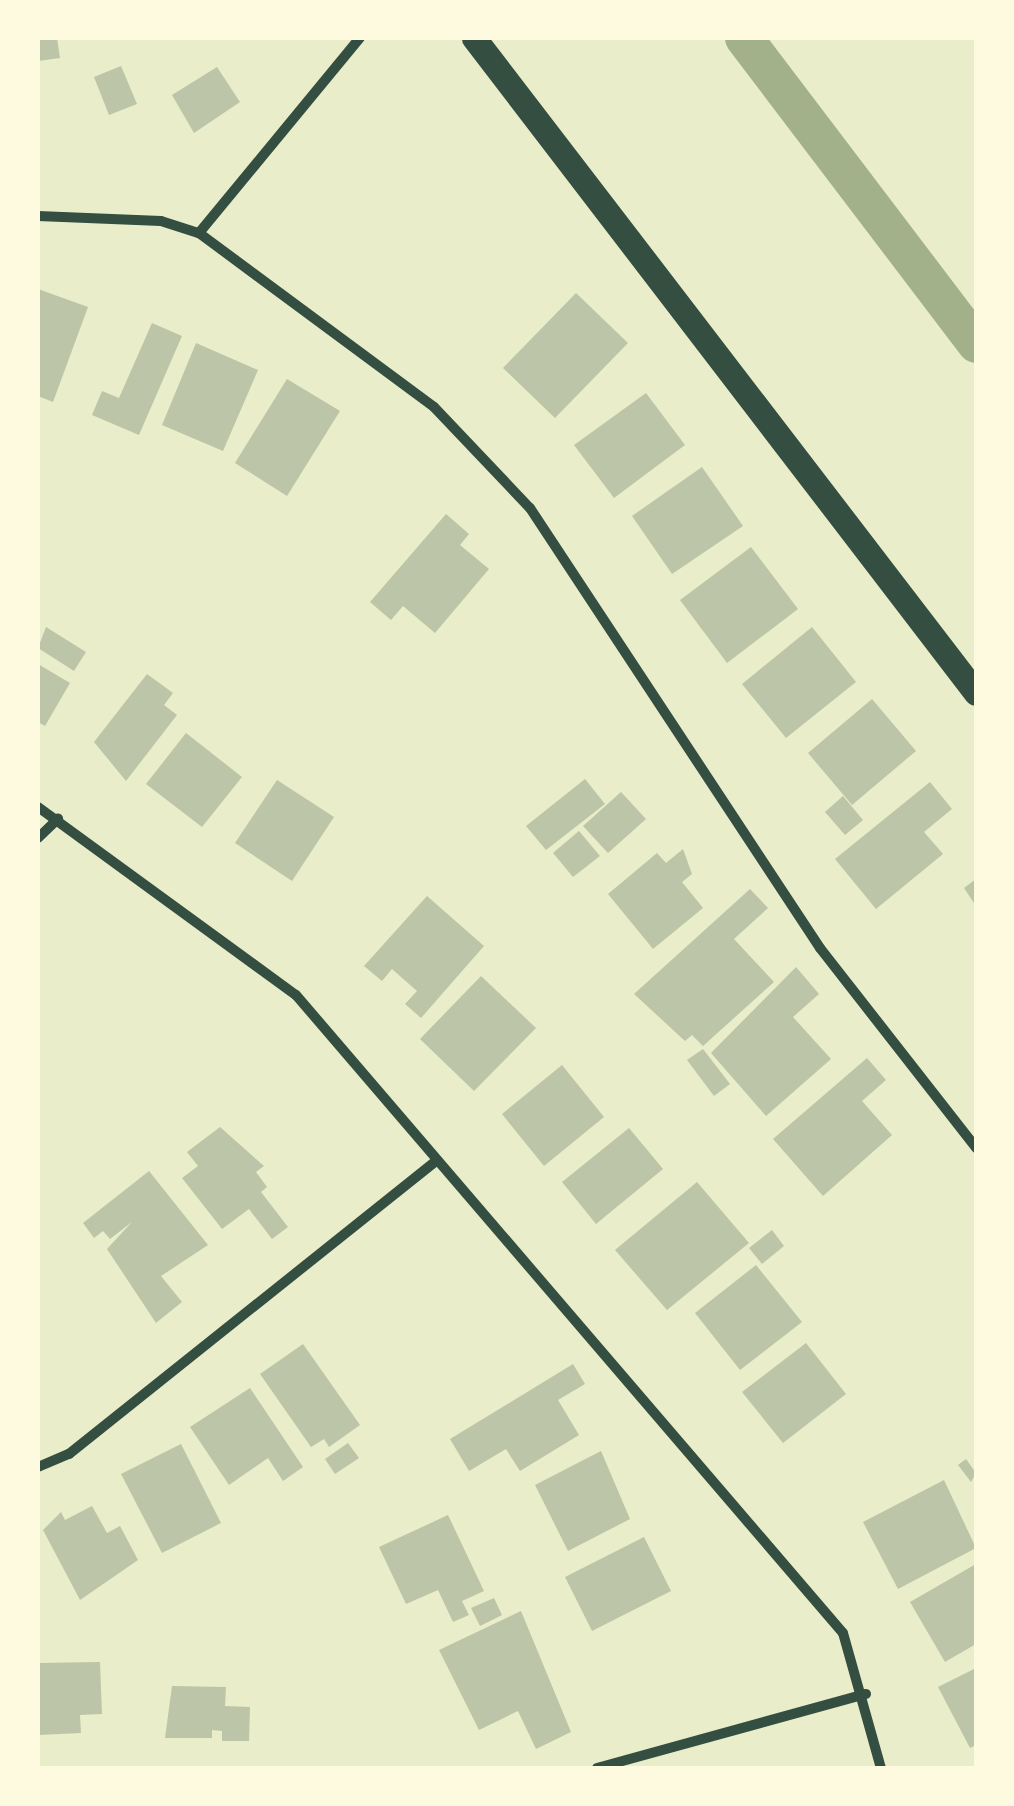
<!DOCTYPE html>
<style>
body{margin:0}
#map{position:relative;width:1014px;height:1806px;overflow:hidden;background:#e9edc9;font-family:Inter,sans-serif}
div>[style]{position:absolute}
.canal>*{height:38px;margin:-19px;padding:0 19px;transform-origin:19px;border-radius:19px;background:#a3b18a}
.building>*{inset:0;background:#bcc5a7}
.minor>*{height:10px;margin:-5px;padding:0 5px;transform-origin:5px;border-radius:5px;background:#344e41}
.primary>*{height:25px;margin:-12.5px;padding:0 12.5px;transform-origin:12.5px;border-radius:12.5px;background:#344e41}
span{translate:-50% -50%;white-space:nowrap;text-align:center;line-height:1.15;-webkit-text-stroke:10px #fefae0;paint-order:stroke}
.frame{position:absolute;inset:0;border:40px solid #fefae0;pointer-events:none}
</style>
<div id="map">
<div class="canal">
<div style="left:744px;top:38px;width:384px;rotate:52.8deg"></div>
</div>
<div class="building">
<div style="clip-path:polygon(38px 38px,57px 38px,60px 58px,38px 61px)"></div>
<div style="clip-path:polygon(121px 66px,137px 104px,109px 115px,94px 77px)"></div>
<div style="clip-path:polygon(217px 67px,240px 102px,194px 133px,172px 95px)"></div>
<div style="clip-path:polygon(38px 289px,88px 307px,53px 402px,38px 396px)"></div>
<div style="clip-path:polygon(576px 293px,628px 343px,555px 418px,503px 368px)"></div>
<div style="clip-path:polygon(152px 323px,182px 336px,139px 435px,92px 415px,102px 391px,119px 398px)"></div>
<div style="clip-path:polygon(196px 343px,258px 370px,223px 451px,162px 425px)"></div>
<div style="clip-path:polygon(287px 379px,340px 411px,287px 496px,235px 463px)"></div>
<div style="clip-path:polygon(646px 393px,685px 445px,614px 498px,574px 445px)"></div>
<div style="clip-path:polygon(702px 467px,743px 526px,672px 574px,632px 516px)"></div>
<div style="clip-path:polygon(446px 514px,469px 534px,460px 545px,489px 569px,435px 633px,403px 606px,391px 620px,370px 602px)"></div>
<div style="clip-path:polygon(751px 547px,798px 609px,727px 663px,680px 600px)"></div>
<div style="clip-path:polygon(46px 627px,86px 652px,74px 671px,38px 648px)"></div>
<div style="clip-path:polygon(812px 627px,856px 682px,786px 738px,742px 684px)"></div>
<div style="clip-path:polygon(38px 664px,70px 683px,45px 726px,38px 722px)"></div>
<div style="clip-path:polygon(147px 674px,173px 693px,164px 705px,177px 715px,126px 781px,94px 742px)"></div>
<div style="clip-path:polygon(872px 699px,916px 751px,852px 805px,808px 753px)"></div>
<div style="clip-path:polygon(186px 733px,242px 777px,202px 827px,146px 784px)"></div>
<div style="clip-path:polygon(585px 779px,605px 804px,546px 850px,526px 826px)"></div>
<div style="clip-path:polygon(277px 780px,334px 817px,292px 881px,235px 843px)"></div>
<div style="clip-path:polygon(930px 782px,952px 809px,924px 832px,943px 854px,876px 909px,835px 859px)"></div>
<div style="clip-path:polygon(621px 792px,646px 819px,608px 853px,583px 826px)"></div>
<div style="clip-path:polygon(843px 796px,863px 820px,845px 835px,825px 812px)"></div>
<div style="clip-path:polygon(579px 831px,600px 856px,573px 877px,553px 853px)"></div>
<div style="clip-path:polygon(683px 849px,692px 874px,682px 882px,703px 908px,653px 949px,608px 894px,657px 853px,666px 863px)"></div>
<div style="clip-path:polygon(976px 879px,976px 906px,964px 888px)"></div>
<div style="clip-path:polygon(750px 889px,768px 908px,734px 939px,774px 982px,703px 1046px,692px 1035px,685px 1041px,634px 994px)"></div>
<div style="clip-path:polygon(427px 896px,484px 946px,421px 1018px,405px 1004px,417px 991px,392px 969px,382px 981px,364px 966px)"></div>
<div style="clip-path:polygon(796px 967px,819px 994px,793px 1017px,831px 1059px,766px 1116px,711px 1053px)"></div>
<div style="clip-path:polygon(481px 976px,536px 1028px,474px 1091px,420px 1039px)"></div>
<div style="clip-path:polygon(703px 1049px,730px 1084px,714px 1096px,687px 1060px)"></div>
<div style="clip-path:polygon(867px 1058px,886px 1080px,862px 1101px,892px 1135px,823px 1196px,773px 1139px)"></div>
<div style="clip-path:polygon(562px 1065px,604px 1117px,544px 1166px,502px 1114px)"></div>
<div style="clip-path:polygon(220px 1127px,264px 1166px,256px 1172px,267px 1187px,261px 1192px,288px 1227px,272px 1239px,249px 1209px,222px 1229px,182px 1178px,198px 1166px,187px 1152px)"></div>
<div style="clip-path:polygon(629px 1128px,663px 1169px,596px 1224px,562px 1182px)"></div>
<div style="clip-path:polygon(149px 1171px,208px 1245px,161px 1276px,182px 1302px,156px 1323px,107px 1249px,132px 1222px,110px 1239px,103px 1231px,94px 1238px,83px 1223px)"></div>
<div style="clip-path:polygon(697px 1182px,749px 1243px,667px 1310px,615px 1250px)"></div>
<div style="clip-path:polygon(772px 1230px,784px 1246px,762px 1264px,749px 1248px)"></div>
<div style="clip-path:polygon(756px 1265px,802px 1322px,740px 1370px,695px 1313px)"></div>
<div style="clip-path:polygon(806px 1343px,846px 1394px,783px 1443px,742px 1392px)"></div>
<div style="clip-path:polygon(303px 1344px,360px 1425px,329px 1447px,324px 1439px,311px 1447px,260px 1374px)"></div>
<div style="clip-path:polygon(573px 1364px,585px 1384px,558px 1400px,579px 1435px,520px 1471px,506px 1449px,469px 1471px,450px 1439px)"></div>
<div style="clip-path:polygon(250px 1388px,303px 1467px,283px 1481px,268px 1458px,229px 1485px,190px 1427px)"></div>
<div style="clip-path:polygon(348px 1443px,359px 1458px,335px 1474px,325px 1459px)"></div>
<div style="clip-path:polygon(181px 1444px,221px 1523px,162px 1553px,121px 1474px)"></div>
<div style="clip-path:polygon(601px 1451px,630px 1519px,568px 1551px,535px 1485px)"></div>
<div style="clip-path:polygon(966px 1459px,976px 1473px,971px 1482px,958px 1465px)"></div>
<div style="clip-path:polygon(944px 1480px,976px 1548px,898px 1589px,863px 1522px)"></div>
<div style="clip-path:polygon(92px 1506px,107px 1533px,120px 1526px,138px 1560px,80px 1600px,43px 1530px,61px 1512px,65px 1520px)"></div>
<div style="clip-path:polygon(448px 1515px,484px 1591px,462px 1601px,469px 1615px,453px 1622px,438px 1590px,406px 1604px,379px 1547px)"></div>
<div style="clip-path:polygon(644px 1537px,671px 1591px,592px 1631px,565px 1577px)"></div>
<div style="clip-path:polygon(976px 1564px,976px 1644px,945px 1662px,910px 1602px)"></div>
<div style="clip-path:polygon(494px 1598px,502px 1615px,480px 1626px,471px 1608px)"></div>
<div style="clip-path:polygon(521px 1611px,571px 1732px,536px 1749px,518px 1711px,479px 1730px,439px 1650px)"></div>
<div style="clip-path:polygon(100px 1662px,102px 1714px,80px 1715px,81px 1733px,38px 1735px,38px 1663px)"></div>
<div style="clip-path:polygon(976px 1668px,976px 1745px,970px 1748px,938px 1687px)"></div>
<div style="clip-path:polygon(172px 1686px,226px 1687px,225px 1706px,250px 1707px,249px 1741px,222px 1741px,222px 1731px,212px 1730px,212px 1738px,165px 1738px)"></div>
</div>
<div class="minor">
<div style="left:38px;top:216px;width:123px;rotate:2.3deg"></div>
<div style="left:161px;top:221px;width:40px;rotate:18deg"></div>
<div style="left:199px;top:233px;width:292px;rotate:36.5deg"></div>
<div style="left:434px;top:407px;width:139px;rotate:46.5deg"></div>
<div style="left:530px;top:508px;width:527px;rotate:56.61deg"></div>
<div style="left:820px;top:948px;width:254px;rotate:52deg"></div>
<div style="left:199px;top:233px;width:253px;rotate:-50.5deg"></div>
<div style="left:38px;top:807px;width:319px;rotate:36.1deg"></div>
<div style="left:296px;top:995px;width:840px;rotate:49.39deg"></div>
<div style="left:843px;top:1633px;width:140px;rotate:74.3deg"></div>
<div style="left:38px;top:838px;width:28px;rotate:-44deg"></div>
<div style="left:38px;top:1467px;width:34px;rotate:-23deg"></div>
<div style="left:69px;top:1454px;width:470px;rotate:-38.6deg"></div>
<div style="left:597px;top:1768px;width:279px;rotate:-15.4deg"></div>
</div>
<div class="primary">
<div style="left:474px;top:38px;width:825px;rotate:52.53deg"></div>
</div>
<div class="frame"></div>
</div>
